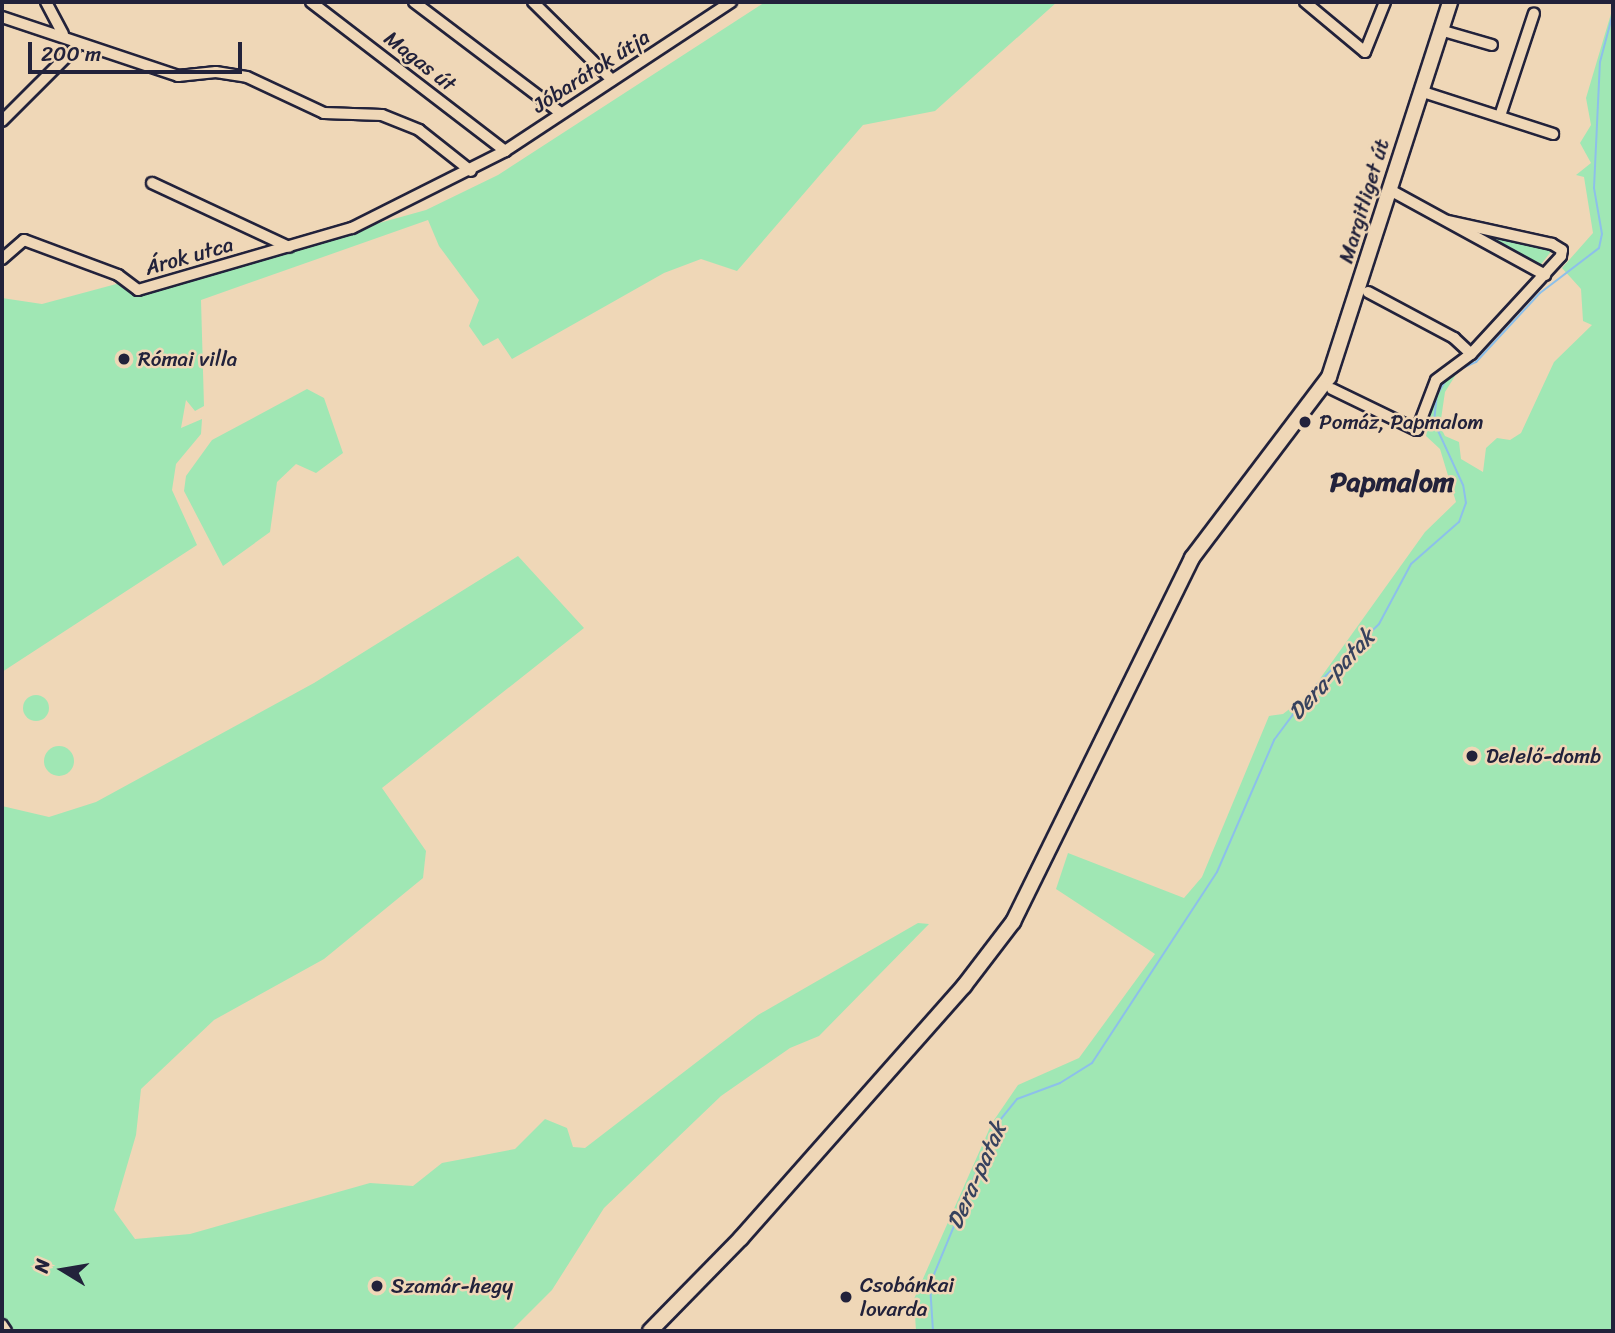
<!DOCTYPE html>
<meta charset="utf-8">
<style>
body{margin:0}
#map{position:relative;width:1615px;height:1333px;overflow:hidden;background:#efd7b7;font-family:Sriracha,sans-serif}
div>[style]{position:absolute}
.green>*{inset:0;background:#a0e7b4}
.round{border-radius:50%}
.stream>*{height:2px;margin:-1px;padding:0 1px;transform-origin:1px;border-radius:1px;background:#8dc0ea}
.roads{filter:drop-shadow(2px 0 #22223b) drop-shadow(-2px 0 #22223b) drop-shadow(0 2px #22223b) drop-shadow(0 -2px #22223b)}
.minor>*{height:10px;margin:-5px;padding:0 5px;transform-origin:5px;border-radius:5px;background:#efd7b7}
.major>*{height:14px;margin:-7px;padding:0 7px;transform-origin:7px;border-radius:7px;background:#efd7b7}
.dots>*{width:19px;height:19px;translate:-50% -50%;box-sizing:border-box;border:4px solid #efd7b7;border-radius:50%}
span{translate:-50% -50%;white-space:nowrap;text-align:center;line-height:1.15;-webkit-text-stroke:5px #efd7b7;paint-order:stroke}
.street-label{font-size:21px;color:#22223b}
.poi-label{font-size:21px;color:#22223b}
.left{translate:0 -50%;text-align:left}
.water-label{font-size:23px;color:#37425e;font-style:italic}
.district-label{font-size:28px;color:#22223b;font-weight:700}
.frame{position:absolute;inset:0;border:4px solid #22223b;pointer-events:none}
.north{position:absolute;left:28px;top:1235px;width:70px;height:70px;-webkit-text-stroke:5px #efd7b7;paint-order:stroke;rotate:281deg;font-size:19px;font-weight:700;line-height:28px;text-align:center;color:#22223b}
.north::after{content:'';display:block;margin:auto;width:24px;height:32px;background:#22223b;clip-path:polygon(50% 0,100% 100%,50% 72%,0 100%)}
.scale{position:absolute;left:28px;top:42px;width:214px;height:32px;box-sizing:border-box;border:4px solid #22223b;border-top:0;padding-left:9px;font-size:21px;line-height:24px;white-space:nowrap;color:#22223b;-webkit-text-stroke:5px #efd7b7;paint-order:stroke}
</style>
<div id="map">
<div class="green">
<div style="clip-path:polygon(765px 2px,1057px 2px,935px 111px,863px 125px,737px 271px,701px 259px,664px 273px,512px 359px,498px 338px,483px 346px,469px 326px,479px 300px,439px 246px,428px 220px,201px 300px,204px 406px,195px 411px,186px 400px,181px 428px,202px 419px,201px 434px,176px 464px,172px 490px,197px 545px,2px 672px,2px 298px,42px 304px,120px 283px,138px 290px,426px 210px,498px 175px)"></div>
<div style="clip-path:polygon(1613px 7px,1613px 1331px,916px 1331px,914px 1299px,992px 1123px,1018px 1085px,1079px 1058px,1155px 954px,1056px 889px,1068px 853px,1184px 898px,1202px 877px,1269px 716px,1283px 714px,1309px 694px,1425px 532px,1456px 502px,1440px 449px,1426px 436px,1439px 380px,1460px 368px,1445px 392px,1440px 426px,1445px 436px,1459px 442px,1461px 459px,1483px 472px,1486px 448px,1497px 438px,1510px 440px,1521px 433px,1554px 362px,1592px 325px,1583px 321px,1581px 289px,1562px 268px,1593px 233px,1584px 177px,1576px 175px,1591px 163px,1580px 143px,1591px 125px,1586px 98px)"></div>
<div style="clip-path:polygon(1467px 228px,1553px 249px,1539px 267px)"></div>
<div style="clip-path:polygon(307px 389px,324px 398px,343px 453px,316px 473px,296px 464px,277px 482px,270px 532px,223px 566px,184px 491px,186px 476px,212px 440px)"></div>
<div style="clip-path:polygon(518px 556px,584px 628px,382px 788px,426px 851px,423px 878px,324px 959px,214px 1020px,141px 1089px,136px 1135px,114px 1210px,135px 1239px,190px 1234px,370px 1183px,413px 1186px,442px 1163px,515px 1149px,545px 1119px,567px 1128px,573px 1147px,585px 1148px,758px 1015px,918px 923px,929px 924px,819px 1036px,790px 1048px,721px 1096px,604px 1208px,552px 1290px,511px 1331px,2px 1331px,2px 806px,49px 817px,96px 802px,314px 683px)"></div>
<div class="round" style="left:23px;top:695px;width:26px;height:26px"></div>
<div class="round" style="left:44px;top:746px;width:30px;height:30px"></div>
</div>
<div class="stream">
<div style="left:1458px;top:370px;width:20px;rotate:-24deg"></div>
<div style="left:1476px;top:362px;width:94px;rotate:-47.2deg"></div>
<div style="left:1540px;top:293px;width:74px;rotate:-37.3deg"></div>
<div style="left:1599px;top:248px;width:14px;rotate:-78deg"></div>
<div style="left:1602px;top:234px;width:47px;rotate:-99.9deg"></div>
<div style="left:1594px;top:188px;width:126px;rotate:-87.3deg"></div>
<div style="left:1600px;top:62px;width:51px;rotate:-75.1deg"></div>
<div style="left:933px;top:1331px;width:47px;rotate:-93.7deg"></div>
<div style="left:930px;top:1284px;width:172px;rotate:-67.5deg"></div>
<div style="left:996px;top:1125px;width:33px;rotate:-51deg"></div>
<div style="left:1017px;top:1099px;width:46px;rotate:-20.4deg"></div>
<div style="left:1060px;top:1083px;width:38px;rotate:-32deg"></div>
<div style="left:1092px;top:1063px;width:228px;rotate:-56.8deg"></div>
<div style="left:1217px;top:872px;width:144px;rotate:-66.6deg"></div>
<div style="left:1274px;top:740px;width:64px;rotate:-53.3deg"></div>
<div style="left:1312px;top:689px;width:93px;rotate:-44.1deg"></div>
<div style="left:1379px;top:624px;width:68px;rotate:-61.9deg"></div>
<div style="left:1411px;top:564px;width:64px;rotate:-41.2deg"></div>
<div style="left:1459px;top:522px;width:20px;rotate:-70deg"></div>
<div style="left:1466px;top:503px;width:18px;rotate:-99deg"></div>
<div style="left:1463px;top:485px;width:69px;rotate:-114.7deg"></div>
<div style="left:1434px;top:422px;width:27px;rotate:-84deg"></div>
<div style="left:1437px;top:395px;width:21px;rotate:-59deg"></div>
</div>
<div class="roads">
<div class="minor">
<div style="left:46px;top:2px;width:36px;rotate:62deg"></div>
<div style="left:311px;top:2px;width:245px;rotate:37.5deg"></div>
<div style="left:414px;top:2px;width:184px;rotate:37.1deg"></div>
<div style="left:533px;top:2px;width:111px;rotate:44.6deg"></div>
<div style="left:1305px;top:2px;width:78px;rotate:39.8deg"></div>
<div style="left:1365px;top:52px;width:54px;rotate:-68.2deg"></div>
<div style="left:2px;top:17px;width:186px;rotate:18.5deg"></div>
<div style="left:178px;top:76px;width:38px;rotate:-6deg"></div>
<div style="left:216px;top:72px;width:31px;rotate:9deg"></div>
<div style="left:247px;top:77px;width:85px;rotate:25.1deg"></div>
<div style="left:324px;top:113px;width:58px;rotate:2deg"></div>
<div style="left:382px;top:115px;width:40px;rotate:22deg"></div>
<div style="left:419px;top:130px;width:66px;rotate:38.3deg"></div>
<div style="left:1440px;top:30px;width:54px;rotate:16.1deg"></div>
<div style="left:1420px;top:91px;width:140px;rotate:17.9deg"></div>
<div style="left:1500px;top:116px;width:108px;rotate:-71.7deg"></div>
<div style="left:2px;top:121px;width:109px;rotate:-45deg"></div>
<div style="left:152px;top:183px;width:151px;rotate:25deg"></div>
<div style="left:1390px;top:190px;width:177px;rotate:28.7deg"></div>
<div style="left:2px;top:259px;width:29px;rotate:-41deg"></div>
<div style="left:24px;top:240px;width:100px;rotate:20.4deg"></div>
<div style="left:118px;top:275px;width:25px;rotate:37deg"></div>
<div style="left:138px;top:290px;width:223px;rotate:-16.2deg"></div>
<div style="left:352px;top:228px;width:171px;rotate:-26.7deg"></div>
<div style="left:505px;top:151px;width:271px;rotate:-33.4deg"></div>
<div style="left:1368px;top:292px;width:98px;rotate:28.1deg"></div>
<div style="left:1454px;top:338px;width:23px;rotate:43deg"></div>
<div style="left:1332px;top:389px;width:94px;rotate:25.8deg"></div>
<div style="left:1417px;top:430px;width:53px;rotate:-69.2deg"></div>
<div style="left:1436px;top:380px;width:44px;rotate:-36.6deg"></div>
<div style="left:1471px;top:354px;width:133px;rotate:-47.4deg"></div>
<div style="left:1561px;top:256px;width:6px;rotate:-81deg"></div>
<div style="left:1562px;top:250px;width:12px;rotate:-149deg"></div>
<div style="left:1552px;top:244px;width:107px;rotate:-167.5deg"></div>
<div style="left:2px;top:1325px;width:7px;rotate:56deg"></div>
</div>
<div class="major">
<div style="left:650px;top:1331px;width:130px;rotate:-45.6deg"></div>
<div style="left:741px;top:1238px;width:337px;rotate:-48.5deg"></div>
<div style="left:964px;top:986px;width:81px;rotate:-52.6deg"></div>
<div style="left:1013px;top:922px;width:406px;rotate:-63.8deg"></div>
<div style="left:1192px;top:558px;width:227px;rotate:-52.9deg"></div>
<div style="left:1329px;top:377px;width:394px;rotate:-72.1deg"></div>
</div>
</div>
<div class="dots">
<div style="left:124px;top:359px;background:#22223b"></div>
<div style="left:1305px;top:422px;background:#22223b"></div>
<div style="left:1472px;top:756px;background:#22223b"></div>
<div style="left:377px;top:1286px;background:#22223b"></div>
<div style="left:846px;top:1297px;background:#22223b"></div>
</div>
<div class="street-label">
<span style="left:420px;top:61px;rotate:38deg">Magas út</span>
<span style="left:591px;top:71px;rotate:-33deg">Jóbarátok útja</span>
<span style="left:1364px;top:201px;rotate:-73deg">Margitliget út</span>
<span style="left:189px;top:256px;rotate:-16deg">Árok utca</span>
</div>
<div class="poi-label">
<span class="left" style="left:138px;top:359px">Római villa</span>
<span class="left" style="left:1319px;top:422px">Pomáz, Papmalom</span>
<span class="left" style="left:1486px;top:756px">Delelő-domb</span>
<span class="left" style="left:860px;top:1297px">Csobánkai<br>lovarda</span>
<span class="left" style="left:391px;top:1286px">Szamár-hegy</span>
</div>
<div class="water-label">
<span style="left:1332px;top:675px;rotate:-47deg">Dera-patak</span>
<span style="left:977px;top:1176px;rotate:-66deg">Dera-patak</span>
</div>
<div class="district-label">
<span style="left:1392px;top:482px">Papmalom</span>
</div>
<div class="frame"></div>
<div class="north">N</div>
<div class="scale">200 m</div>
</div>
